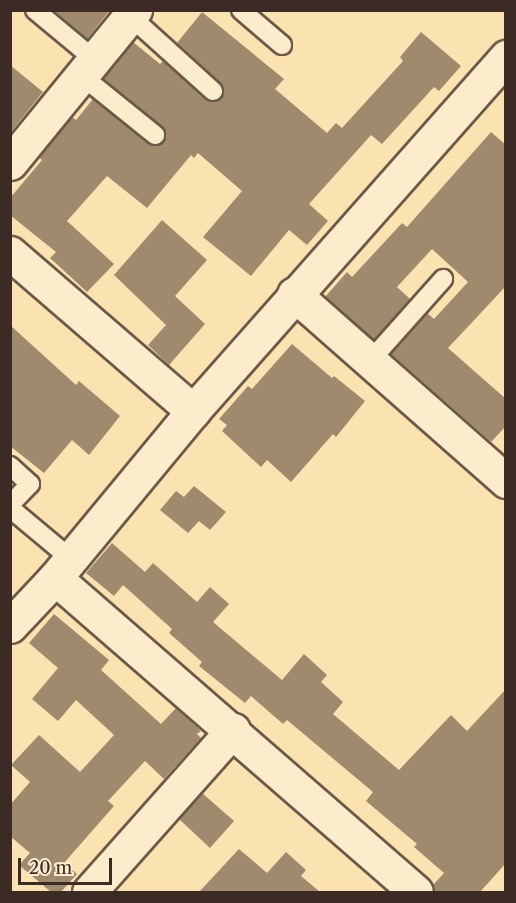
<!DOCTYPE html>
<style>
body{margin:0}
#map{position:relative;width:516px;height:903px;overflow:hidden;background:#fbe2b1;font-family:"Libre Caslon Text",serif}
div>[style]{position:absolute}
.building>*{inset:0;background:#9f8a6e}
.roads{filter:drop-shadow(2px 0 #6c5948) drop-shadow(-2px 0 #6c5948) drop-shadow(0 2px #6c5948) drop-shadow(0 -2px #6c5948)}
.lane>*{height:18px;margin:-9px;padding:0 9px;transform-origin:9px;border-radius:9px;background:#fceccc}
.street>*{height:33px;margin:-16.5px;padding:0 16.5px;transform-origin:16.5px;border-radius:16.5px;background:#fceccc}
span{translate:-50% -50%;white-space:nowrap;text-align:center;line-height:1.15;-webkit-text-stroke:6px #fceccc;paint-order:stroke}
.frame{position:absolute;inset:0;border:12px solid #3c2b25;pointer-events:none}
.scale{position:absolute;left:18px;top:858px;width:94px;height:27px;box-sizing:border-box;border:3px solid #3c2b25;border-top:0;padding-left:8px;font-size:18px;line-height:21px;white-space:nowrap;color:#3c2b25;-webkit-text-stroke:4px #fceccc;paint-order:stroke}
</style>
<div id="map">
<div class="building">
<div style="clip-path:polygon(53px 10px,110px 10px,87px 39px)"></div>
<div style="clip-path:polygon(202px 12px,284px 79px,275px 89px,327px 133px,336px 123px,342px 128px,403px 61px,400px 57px,421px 32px,461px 66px,439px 91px,434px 87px,382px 144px,371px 135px,309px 204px,328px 221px,307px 245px,289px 230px,251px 276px,203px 237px,242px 191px,198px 153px,194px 158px,191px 155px,147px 208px,107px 176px,67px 221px,114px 264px,87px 292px,50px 258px,56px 252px,10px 215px,10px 198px,42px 160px,39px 157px,72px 117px,76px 120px,93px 99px,148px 144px,158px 146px,164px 142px,166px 136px,162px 127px,104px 79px,133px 42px,160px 64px,163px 61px,206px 100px,211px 102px,221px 99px,224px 93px,221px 83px,177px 43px)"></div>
<div style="clip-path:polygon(10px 65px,43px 92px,10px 133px)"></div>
<div style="clip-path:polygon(491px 132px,506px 145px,506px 286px,448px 348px,506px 399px,506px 426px,491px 442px,391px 354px,427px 313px,434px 319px,468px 282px,432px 249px,397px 287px,410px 299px,374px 340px,325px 297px,347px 272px,352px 277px,402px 223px,407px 227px)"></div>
<div style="clip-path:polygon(162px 220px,207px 260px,175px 296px,205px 324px,169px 365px,148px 345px,166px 325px,114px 275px)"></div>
<div style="clip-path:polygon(10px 325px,76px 385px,79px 381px,120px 416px,89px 455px,72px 440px,44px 473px,10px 446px)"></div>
<div style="clip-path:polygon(292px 344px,332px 378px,334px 376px,365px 401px,336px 437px,333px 434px,291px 482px,267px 460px,261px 467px,222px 431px,227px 425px,219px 419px,248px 386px,252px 389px)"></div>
<div style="clip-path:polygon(194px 486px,226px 512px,210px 530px,199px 521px,188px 533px,160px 510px,176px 491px,184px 497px)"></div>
<div style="clip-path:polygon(112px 543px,145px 572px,153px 563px,197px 602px,210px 587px,229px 604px,213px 622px,282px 680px,304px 654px,327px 675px,321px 682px,343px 702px,333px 714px,399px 770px,451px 715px,467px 731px,506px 689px,506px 863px,480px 892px,434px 892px,433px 885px,444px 873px,414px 847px,417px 844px,366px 801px,373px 792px,287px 720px,283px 724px,251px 696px,245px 703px,199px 666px,202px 662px,169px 633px,172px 629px,123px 585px,114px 596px,86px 573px)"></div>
<div style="clip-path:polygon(54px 614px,109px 660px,101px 670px,161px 724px,176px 708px,201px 731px,197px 734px,201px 738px,164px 779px,145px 761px,108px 801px,114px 806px,64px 863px,77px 874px,61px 892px,51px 892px,19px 865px,30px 853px,10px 836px,10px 805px,30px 782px,11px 765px,39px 735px,80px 772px,114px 735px,76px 700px,58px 721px,32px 699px,58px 668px,29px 643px)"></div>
<div style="clip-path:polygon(202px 793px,234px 821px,210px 848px,179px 819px)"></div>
<div style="clip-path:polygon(239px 849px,267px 873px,286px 852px,306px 870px,301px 876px,320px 892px,199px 892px)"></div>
</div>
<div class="roads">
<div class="lane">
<div style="left:35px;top:10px;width:78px;rotate:39.8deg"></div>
<div style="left:241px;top:10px;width:54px;rotate:40.5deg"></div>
<div style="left:130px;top:16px;width:112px;rotate:42.1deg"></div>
<div style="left:82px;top:76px;width:94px;rotate:38.9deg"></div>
<div style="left:370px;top:361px;width:110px;rotate:-48.3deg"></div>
<div style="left:10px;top:466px;width:27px;rotate:42deg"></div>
<div style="left:30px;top:484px;width:29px;rotate:134deg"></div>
<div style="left:10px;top:508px;width:80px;rotate:39.9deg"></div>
</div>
<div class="street">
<div style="left:10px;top:163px;width:198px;rotate:-50.8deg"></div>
<div style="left:10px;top:253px;width:242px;rotate:40.8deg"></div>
<div style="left:294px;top:294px;width:283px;rotate:41.4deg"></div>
<div style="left:55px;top:578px;width:478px;rotate:41deg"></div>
<div style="left:10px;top:626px;width:66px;rotate:-46.8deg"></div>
<div style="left:55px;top:578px;width:217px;rotate:-50.4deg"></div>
<div style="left:193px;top:411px;width:473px;rotate:-48.5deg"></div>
<div style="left:89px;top:892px;width:217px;rotate:-48.4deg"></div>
</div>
</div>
<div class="frame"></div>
<div class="scale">20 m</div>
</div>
